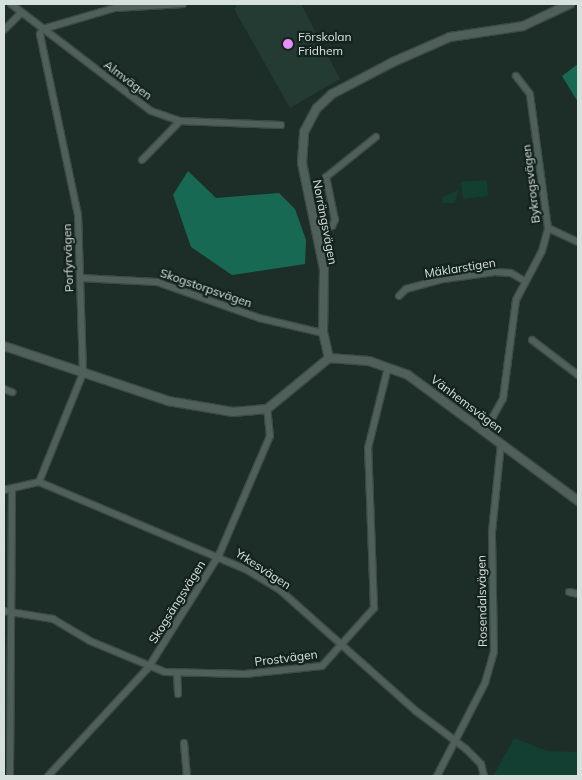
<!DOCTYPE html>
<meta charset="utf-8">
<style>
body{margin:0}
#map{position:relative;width:582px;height:780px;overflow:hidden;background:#1d2d27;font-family:Mulish,sans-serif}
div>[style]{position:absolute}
.built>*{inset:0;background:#233b33}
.green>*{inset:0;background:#133f32}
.forest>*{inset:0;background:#186954}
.roads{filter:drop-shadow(1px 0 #3c4a45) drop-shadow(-1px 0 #3c4a45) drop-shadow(0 1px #3c4a45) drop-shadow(0 -1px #3c4a45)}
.minor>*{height:6px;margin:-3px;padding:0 3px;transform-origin:3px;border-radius:3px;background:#4f605a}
.tertiary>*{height:8px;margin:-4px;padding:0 4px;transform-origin:4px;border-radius:4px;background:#4f605a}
.dots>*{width:14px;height:14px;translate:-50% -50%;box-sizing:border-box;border:2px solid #14231e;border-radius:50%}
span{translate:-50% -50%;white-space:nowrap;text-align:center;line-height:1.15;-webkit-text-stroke:4.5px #14231e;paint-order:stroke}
.poi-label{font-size:12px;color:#d6e0dc}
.left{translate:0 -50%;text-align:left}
.street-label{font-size:12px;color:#d6e0dc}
.frame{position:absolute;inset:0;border:5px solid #d6e0dc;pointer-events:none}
</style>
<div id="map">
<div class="built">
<div style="clip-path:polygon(238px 4px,301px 4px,340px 79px,290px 108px,234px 9px)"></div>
</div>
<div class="green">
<div style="clip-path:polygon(487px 180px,488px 196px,463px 199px,461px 182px)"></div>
<div style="clip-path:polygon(458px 190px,455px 203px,443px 203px,441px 198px)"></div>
<div style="clip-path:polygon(514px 738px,547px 751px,578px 752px,578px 776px,493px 776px)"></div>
</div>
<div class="forest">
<div style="clip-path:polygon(578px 64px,578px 102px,562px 76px)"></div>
<div style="clip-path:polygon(188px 171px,216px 198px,279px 193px,295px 209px,306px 240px,305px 264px,232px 275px,191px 247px,173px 195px)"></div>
</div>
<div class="roads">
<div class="minor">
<div style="left:11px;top:4px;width:176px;rotate:37.4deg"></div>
<div style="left:151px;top:111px;width:31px;rotate:19deg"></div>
<div style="left:180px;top:121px;width:101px;rotate:2.3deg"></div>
<div style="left:4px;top:30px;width:25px;rotate:-45deg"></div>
<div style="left:142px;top:160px;width:54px;rotate:-45.7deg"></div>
<div style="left:548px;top:228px;width:33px;rotate:25deg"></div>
<div style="left:318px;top:230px;width:15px;rotate:-16deg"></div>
<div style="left:332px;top:226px;width:7px;rotate:-63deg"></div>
<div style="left:335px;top:220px;width:44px;rotate:-101.8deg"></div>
<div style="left:326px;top:177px;width:64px;rotate:-38.7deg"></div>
<div style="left:80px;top:278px;width:77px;rotate:3deg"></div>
<div style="left:157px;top:282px;width:108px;rotate:19.4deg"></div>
<div style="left:259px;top:318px;width:66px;rotate:13.2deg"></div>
<div style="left:399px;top:296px;width:10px;rotate:-45deg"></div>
<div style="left:406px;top:289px;width:39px;rotate:-15deg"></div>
<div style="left:444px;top:279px;width:51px;rotate:-7.8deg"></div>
<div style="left:495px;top:272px;width:16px;rotate:4deg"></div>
<div style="left:511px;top:273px;width:16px;rotate:30deg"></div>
<div style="left:532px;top:340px;width:58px;rotate:37.3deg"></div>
<div style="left:4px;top:389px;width:9px;rotate:21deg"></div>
<div style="left:485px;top:431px;width:37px;rotate:-61deg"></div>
<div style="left:503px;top:399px;width:100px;rotate:-82.5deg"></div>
<div style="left:516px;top:300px;width:55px;rotate:-62deg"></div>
<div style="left:542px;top:251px;width:24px;rotate:-75deg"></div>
<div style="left:548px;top:228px;width:135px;rotate:-97.7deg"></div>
<div style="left:530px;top:94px;width:23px;rotate:-128deg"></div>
<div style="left:39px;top:482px;width:118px;rotate:-68deg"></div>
<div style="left:83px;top:373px;width:158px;rotate:-91.8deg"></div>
<div style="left:78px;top:215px;width:185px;rotate:-101.9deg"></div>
<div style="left:40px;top:34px;width:6px;rotate:-59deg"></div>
<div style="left:43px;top:29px;width:75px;rotate:-16.3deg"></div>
<div style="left:115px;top:8px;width:68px;rotate:-3.4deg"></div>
<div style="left:4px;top:490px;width:36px;rotate:-13deg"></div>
<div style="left:39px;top:482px;width:226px;rotate:22.9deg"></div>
<div style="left:247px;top:570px;width:39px;rotate:31deg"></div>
<div style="left:280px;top:590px;width:182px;rotate:41.7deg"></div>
<div style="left:416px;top:711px;width:63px;rotate:37.2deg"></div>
<div style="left:466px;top:749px;width:21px;rotate:45deg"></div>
<div style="left:481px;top:764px;width:12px;rotate:76deg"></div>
<div style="left:569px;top:592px;width:9px;rotate:13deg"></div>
<div style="left:4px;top:611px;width:50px;rotate:9.3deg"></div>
<div style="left:53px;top:619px;width:43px;rotate:30.7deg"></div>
<div style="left:90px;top:641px;width:81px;rotate:22.5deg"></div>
<div style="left:165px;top:672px;width:80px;rotate:1.4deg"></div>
<div style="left:245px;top:674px;width:77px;rotate:-5.9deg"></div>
<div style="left:322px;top:666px;width:78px;rotate:-48.1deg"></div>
<div style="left:374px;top:608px;width:160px;rotate:-92.1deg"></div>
<div style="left:368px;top:448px;width:83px;rotate:-76.1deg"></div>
<div style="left:177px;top:673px;width:21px;rotate:87deg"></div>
<div style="left:184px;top:743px;width:33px;rotate:85deg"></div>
<div style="left:10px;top:776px;width:286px;rotate:-89.6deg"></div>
<div style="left:48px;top:776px;width:147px;rotate:-47.2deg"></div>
<div style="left:148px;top:668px;width:133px;rotate:-57.9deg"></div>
<div style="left:219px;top:555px;width:129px;rotate:-66.8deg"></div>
<div style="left:270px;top:436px;width:27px;rotate:-96deg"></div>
<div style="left:437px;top:776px;width:105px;rotate:-62.7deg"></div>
<div style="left:485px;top:683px;width:32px;rotate:-74deg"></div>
<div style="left:494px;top:652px;width:120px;rotate:-91deg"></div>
<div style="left:492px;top:532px;width:89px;rotate:-84.2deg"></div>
</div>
<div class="tertiary">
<div style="left:4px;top:346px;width:173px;rotate:18.5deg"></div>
<div style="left:168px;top:401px;width:66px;rotate:9.6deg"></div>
<div style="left:233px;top:412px;width:34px;rotate:-5deg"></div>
<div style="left:267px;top:409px;width:80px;rotate:-39.4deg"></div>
<div style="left:329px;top:358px;width:26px;rotate:-103deg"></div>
<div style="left:323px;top:333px;width:64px;rotate:-89.1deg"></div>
<div style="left:324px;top:269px;width:108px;rotate:-101.7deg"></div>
<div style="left:302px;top:163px;width:31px;rotate:-86deg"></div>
<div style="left:304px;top:132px;width:27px;rotate:-62deg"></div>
<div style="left:317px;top:108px;width:21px;rotate:-43deg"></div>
<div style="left:332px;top:94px;width:69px;rotate:-27.7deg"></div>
<div style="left:393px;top:62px;width:62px;rotate:-23.7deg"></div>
<div style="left:450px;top:37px;width:74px;rotate:-8.6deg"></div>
<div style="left:523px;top:26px;width:52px;rotate:-25.1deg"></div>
<div style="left:329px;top:358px;width:40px;rotate:4.3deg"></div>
<div style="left:369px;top:361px;width:41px;rotate:19.7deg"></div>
<div style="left:408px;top:375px;width:212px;rotate:36.5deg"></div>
</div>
</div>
<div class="dots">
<div style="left:288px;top:44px;background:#ea8dfc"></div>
</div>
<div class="poi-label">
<span class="left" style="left:298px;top:44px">Förskolan<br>Fridhem</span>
</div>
<div class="street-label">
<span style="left:128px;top:80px;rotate:37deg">Almvägen</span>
<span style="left:531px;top:184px;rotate:-97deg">Bykrogsvägen</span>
<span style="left:325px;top:222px;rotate:79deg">Norrängsvägen</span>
<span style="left:68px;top:258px;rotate:-92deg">Porfyrvägen</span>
<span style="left:460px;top:268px;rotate:-9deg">Mäklarstigen</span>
<span style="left:206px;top:288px;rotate:19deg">Skogstorpsvägen</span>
<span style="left:467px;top:404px;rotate:37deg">Vänhemsvägen</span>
<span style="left:263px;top:569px;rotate:33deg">Yrkesvägen</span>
<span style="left:482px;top:601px;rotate:-91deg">Rosendalsvägen</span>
<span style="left:177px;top:602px;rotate:-58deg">Skogsängsvägen</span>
<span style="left:286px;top:658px;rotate:-7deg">Prostvägen</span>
</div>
<div class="frame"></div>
</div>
